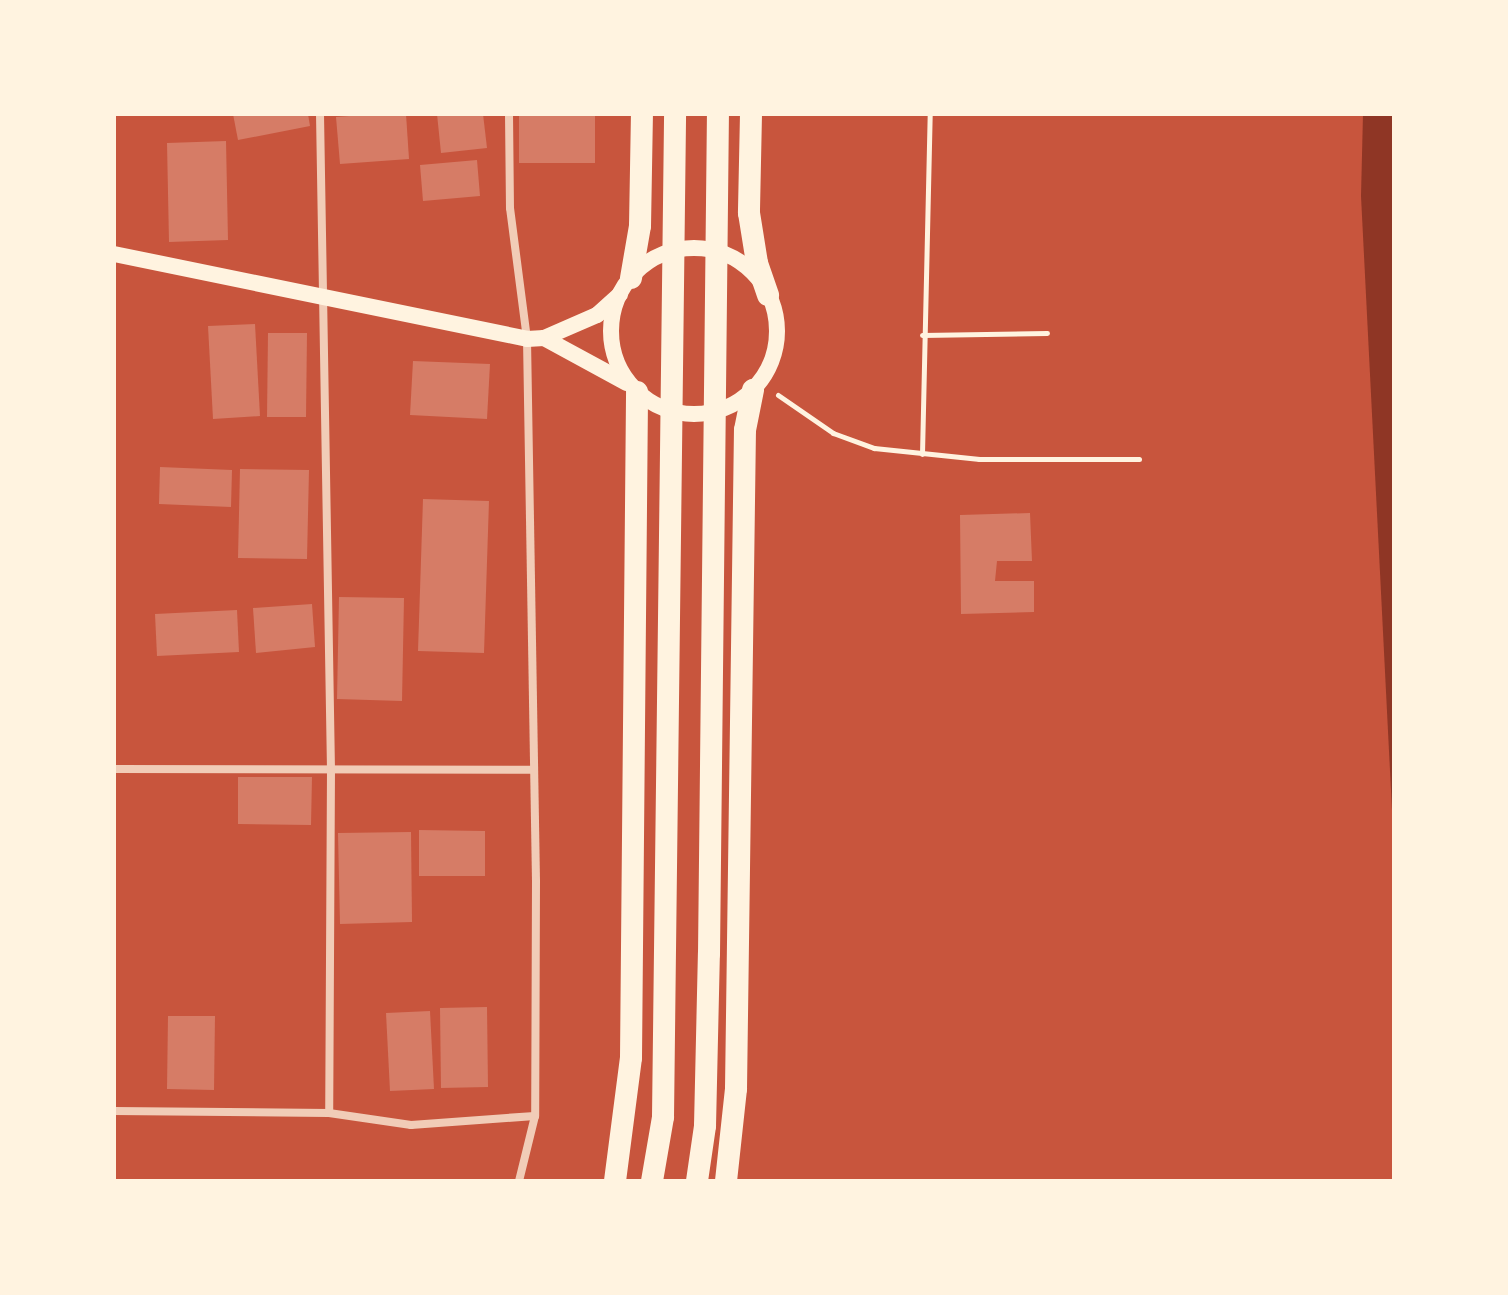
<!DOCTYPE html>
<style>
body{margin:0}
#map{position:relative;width:1508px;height:1295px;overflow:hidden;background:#c8553d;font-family:Signika,sans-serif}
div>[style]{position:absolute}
.water>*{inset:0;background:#8f3625}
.building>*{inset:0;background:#d67c66}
.path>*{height:5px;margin:-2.5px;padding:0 2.5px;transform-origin:2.5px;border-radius:2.5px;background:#fff3e0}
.minor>*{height:8px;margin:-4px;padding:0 4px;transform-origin:4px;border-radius:4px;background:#f1ccb7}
.secondary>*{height:16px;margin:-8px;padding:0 8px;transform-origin:8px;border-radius:8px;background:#fff3e0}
.secondary>.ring{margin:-8px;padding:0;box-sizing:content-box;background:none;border:16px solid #fff3e0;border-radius:50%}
.trunk>*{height:22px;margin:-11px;padding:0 11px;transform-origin:11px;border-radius:11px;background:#fff3e0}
span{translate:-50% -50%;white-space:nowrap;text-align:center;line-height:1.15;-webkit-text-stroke:7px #fff3e0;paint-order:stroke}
.frame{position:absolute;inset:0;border:116px solid #fff3e0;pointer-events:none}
</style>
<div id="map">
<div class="water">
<div style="clip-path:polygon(1363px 114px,1394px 114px,1394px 850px,1361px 196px)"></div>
</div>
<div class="building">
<div style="clip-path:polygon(233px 114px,308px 114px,310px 126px,238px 140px)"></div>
<div style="clip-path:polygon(375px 114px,406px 114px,409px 159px,340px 164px,336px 117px)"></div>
<div style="clip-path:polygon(437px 114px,483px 114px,487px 148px,441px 153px)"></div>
<div style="clip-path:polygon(519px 114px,595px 114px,595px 163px,519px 163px)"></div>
<div style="clip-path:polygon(226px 141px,228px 240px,169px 242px,167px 143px)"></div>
<div style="clip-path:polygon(477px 160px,480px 196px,423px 201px,420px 165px)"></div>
<div style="clip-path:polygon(255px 324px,260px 416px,213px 419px,208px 326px)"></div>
<div style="clip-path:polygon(268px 333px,307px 333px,306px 417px,267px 417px)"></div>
<div style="clip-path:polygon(413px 361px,490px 364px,487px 419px,410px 415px)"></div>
<div style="clip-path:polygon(160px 467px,232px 470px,231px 507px,159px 504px)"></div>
<div style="clip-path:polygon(240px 469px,309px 470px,307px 559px,238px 558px)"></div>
<div style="clip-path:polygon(423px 499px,489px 501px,484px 653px,418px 651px)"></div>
<div style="clip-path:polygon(1030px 513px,1032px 561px,997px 561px,995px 581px,1034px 581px,1034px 612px,961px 614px,960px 515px)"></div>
<div style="clip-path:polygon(339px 597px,404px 598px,402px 701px,337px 699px)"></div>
<div style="clip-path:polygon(312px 604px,315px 647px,256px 653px,253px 608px)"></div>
<div style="clip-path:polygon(237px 610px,239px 652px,157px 656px,155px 614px)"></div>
<div style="clip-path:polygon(238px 777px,312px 777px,311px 825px,238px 824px)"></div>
<div style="clip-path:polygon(419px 830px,485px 831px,485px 876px,419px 876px)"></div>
<div style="clip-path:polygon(411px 832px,412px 922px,340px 924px,338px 833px)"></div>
<div style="clip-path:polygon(487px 1007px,488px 1087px,441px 1088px,440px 1008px)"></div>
<div style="clip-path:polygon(430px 1011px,434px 1089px,390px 1091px,386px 1013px)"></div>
<div style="clip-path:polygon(168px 1016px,215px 1016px,214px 1090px,167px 1089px)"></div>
</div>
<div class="path">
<div style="left:922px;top:335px;width:125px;rotate:-0.9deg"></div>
<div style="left:778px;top:395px;width:67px;rotate:34.6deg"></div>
<div style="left:833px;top:433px;width:44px;rotate:20.1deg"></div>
<div style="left:874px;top:448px;width:106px;rotate:6deg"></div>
<div style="left:979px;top:459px;width:160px"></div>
<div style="left:922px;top:454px;width:340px;rotate:-88.7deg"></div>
</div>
<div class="minor">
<div style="left:320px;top:114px;width:655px;rotate:89.04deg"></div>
<div style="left:331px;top:769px;width:344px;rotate:90.3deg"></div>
<div style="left:509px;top:114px;width:94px;rotate:89.4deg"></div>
<div style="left:510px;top:208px;width:132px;rotate:82.6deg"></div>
<div style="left:527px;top:339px;width:542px;rotate:89.05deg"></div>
<div style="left:536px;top:881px;width:235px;rotate:90.2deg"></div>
<div style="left:535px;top:1116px;width:67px;rotate:103.8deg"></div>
<div style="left:114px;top:769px;width:420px;rotate:0.1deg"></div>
<div style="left:114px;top:1111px;width:215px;rotate:0.5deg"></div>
<div style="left:329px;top:1113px;width:83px;rotate:8.3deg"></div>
<div style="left:411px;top:1125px;width:124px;rotate:-4.2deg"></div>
</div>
<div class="secondary">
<div class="ring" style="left:611px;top:248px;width:150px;height:150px"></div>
<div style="left:114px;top:254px;width:422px;rotate:11.6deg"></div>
<div style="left:527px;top:339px;width:17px;rotate:-3deg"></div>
<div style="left:544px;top:338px;width:58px;rotate:-23.5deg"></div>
<div style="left:597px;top:315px;width:31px;rotate:-42deg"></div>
<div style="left:544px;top:338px;width:94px;rotate:28.5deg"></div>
</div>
<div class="trunk">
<div style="left:751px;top:114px;width:99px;rotate:91.2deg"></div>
<div style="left:749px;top:213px;width:51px;rotate:80.9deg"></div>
<div style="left:757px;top:263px;width:34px;rotate:71deg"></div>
<div style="left:631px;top:278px;width:53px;rotate:-80.2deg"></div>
<div style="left:640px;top:226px;width:112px;rotate:-89deg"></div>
<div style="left:615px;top:1181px;width:124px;rotate:-82.6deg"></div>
<div style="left:631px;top:1058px;width:666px;rotate:-89.48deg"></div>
<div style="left:652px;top:1181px;width:65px;rotate:-80.2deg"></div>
<div style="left:663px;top:1117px;width:1003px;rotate:-89.31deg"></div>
<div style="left:697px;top:1181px;width:56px;rotate:-81.7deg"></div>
<div style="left:705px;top:1126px;width:172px;rotate:-88.7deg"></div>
<div style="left:709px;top:954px;width:840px;rotate:-89.39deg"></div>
<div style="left:726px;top:1181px;width:93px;rotate:-83.8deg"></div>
<div style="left:736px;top:1089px;width:659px;rotate:-89.22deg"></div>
<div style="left:745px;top:430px;width:41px;rotate:-78.7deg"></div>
</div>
<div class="frame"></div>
</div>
